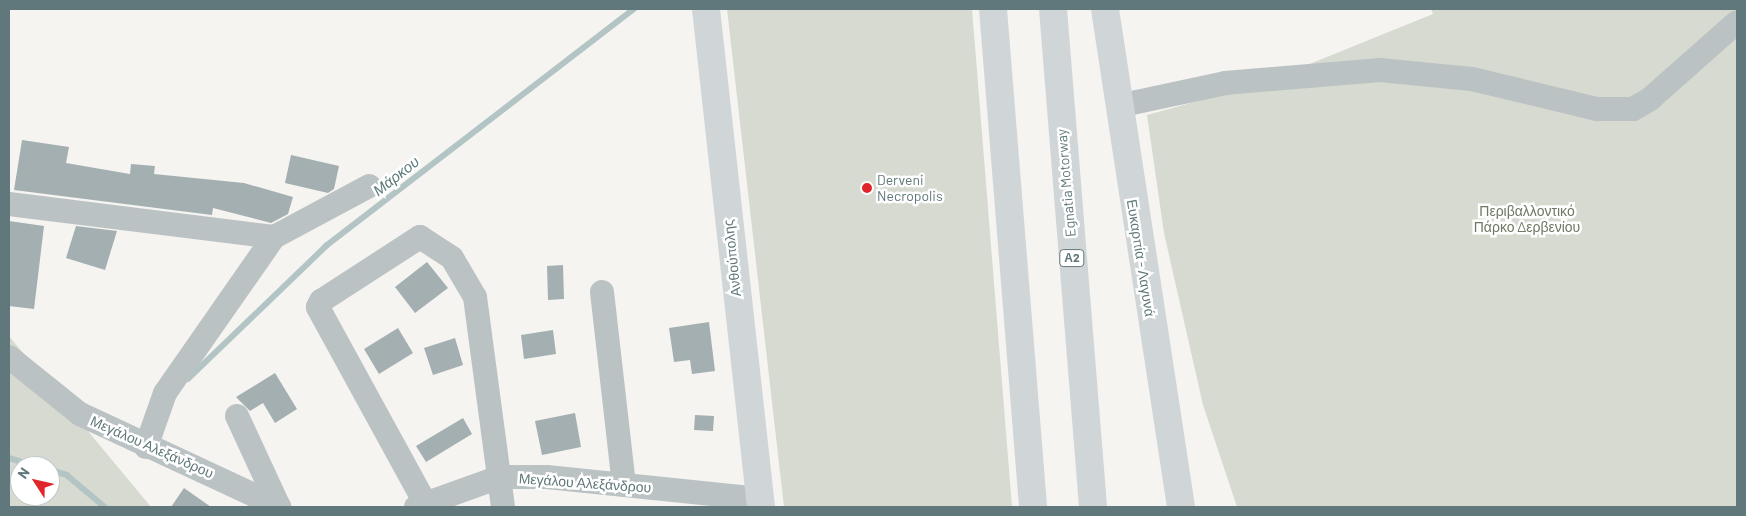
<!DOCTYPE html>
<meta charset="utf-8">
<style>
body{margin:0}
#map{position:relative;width:1746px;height:516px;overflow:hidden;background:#f5f4f1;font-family:Barlow,sans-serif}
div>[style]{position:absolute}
.green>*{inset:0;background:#d6dad0}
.stream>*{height:5.5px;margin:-2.75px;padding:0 2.75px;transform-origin:2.75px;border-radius:2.75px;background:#b2c4c4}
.building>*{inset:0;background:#a4afb2}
.street>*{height:24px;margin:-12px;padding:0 12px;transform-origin:12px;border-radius:12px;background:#bbc2c3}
.secondary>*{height:28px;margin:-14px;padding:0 14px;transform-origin:14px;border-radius:14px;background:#d0d6d8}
.highway>*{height:28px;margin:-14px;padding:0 14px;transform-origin:14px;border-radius:14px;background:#d0d6d8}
.dots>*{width:14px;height:14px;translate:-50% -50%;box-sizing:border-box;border:2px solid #fff;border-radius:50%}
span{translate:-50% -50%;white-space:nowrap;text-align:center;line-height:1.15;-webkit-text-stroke:5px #fff;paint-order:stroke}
.shield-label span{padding:1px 4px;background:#fff;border:1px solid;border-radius:4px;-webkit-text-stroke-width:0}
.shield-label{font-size:12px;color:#60777b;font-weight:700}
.poi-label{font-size:14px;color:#60777b}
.left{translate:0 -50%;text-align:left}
.street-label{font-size:14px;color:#60777b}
.park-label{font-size:14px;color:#6d7963}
.water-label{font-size:15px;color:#5a7878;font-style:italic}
.frame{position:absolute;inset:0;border:10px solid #60777b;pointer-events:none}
.north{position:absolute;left:10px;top:456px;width:50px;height:50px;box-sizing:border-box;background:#fff;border:1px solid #bfc9ca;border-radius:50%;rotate:305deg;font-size:14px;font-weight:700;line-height:20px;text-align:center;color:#60777b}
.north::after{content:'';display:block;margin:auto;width:18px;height:22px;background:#df262b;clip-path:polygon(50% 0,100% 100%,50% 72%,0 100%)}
</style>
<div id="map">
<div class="green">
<div style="clip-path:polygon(727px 9px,972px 9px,1012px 507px,784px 507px)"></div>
<div style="clip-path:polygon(1431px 9px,1737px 9px,1737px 507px,1237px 507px,1203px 405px,1164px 233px,1147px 115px,1260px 84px,1433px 14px)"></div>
<div style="clip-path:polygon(evenodd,9px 336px,151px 507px,9px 507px,9px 336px,20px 466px,50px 466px,50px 496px,20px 496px,20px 466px)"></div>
</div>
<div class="stream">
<div style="left:188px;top:379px;width:192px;rotate:-43.9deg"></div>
<div style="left:326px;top:246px;width:389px;rotate:-37.6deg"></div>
<div style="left:9px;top:458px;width:28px;rotate:17deg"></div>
<div style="left:50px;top:470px;width:18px;rotate:16deg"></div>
<div style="left:67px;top:475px;width:50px;rotate:40.1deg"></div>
</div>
<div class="building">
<div style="clip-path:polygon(22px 140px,69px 147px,66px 163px,130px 174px,131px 164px,155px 166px,154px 174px,244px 183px,293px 197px,288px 214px,271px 223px,213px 208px,212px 215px,14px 190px)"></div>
<div style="clip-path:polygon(291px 155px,339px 166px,334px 189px,328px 193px,285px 183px)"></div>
<div style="clip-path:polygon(9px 221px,44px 226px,34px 309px,9px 306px)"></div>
<div style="clip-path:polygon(76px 226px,117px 231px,105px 270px,66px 258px)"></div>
<div style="clip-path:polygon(427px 262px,448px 288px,415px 313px,395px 287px)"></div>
<div style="clip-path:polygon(563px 265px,564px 299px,548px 300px,547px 266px)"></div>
<div style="clip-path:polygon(709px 322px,715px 371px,692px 374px,690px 360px,674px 362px,669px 328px)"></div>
<div style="clip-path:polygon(398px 328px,413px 353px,379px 374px,364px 349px)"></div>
<div style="clip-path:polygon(553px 330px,556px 354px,524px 359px,521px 335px)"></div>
<div style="clip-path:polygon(455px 338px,463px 365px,433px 375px,424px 348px)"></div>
<div style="clip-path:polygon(275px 373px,297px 409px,275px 423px,263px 403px,250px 411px,236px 397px)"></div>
<div style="clip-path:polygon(575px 413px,581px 447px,542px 455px,535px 421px)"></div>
<div style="clip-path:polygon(695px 415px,714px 416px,713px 431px,694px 430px)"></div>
<div style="clip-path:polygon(463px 418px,472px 434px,426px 462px,416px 446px)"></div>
<div style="clip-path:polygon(184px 488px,211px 507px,171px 507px)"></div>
</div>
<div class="street">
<div style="left:1118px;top:106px;width:109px;rotate:-12.1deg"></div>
<div style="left:1225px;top:83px;width:156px;rotate:-4.8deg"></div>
<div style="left:1380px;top:70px;width:92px;rotate:5.6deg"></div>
<div style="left:1472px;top:79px;width:129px;rotate:13.5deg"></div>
<div style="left:1597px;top:109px;width:36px"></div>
<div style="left:1633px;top:109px;width:20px;rotate:-30deg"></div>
<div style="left:1650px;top:99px;width:116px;rotate:-41.5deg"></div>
<div style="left:9px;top:204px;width:267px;rotate:7.1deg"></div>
<div style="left:602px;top:292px;width:194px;rotate:83.5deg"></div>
<div style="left:9px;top:357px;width:91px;rotate:38.8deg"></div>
<div style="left:80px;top:414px;width:220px;rotate:25deg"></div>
<div style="left:237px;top:416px;width:100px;rotate:65.2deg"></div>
<div style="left:146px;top:447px;width:57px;rotate:-70.6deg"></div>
<div style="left:165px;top:393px;width:190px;rotate:-55.1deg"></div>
<div style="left:274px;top:237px;width:108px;rotate:-28.2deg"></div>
<div style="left:424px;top:501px;width:221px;rotate:-118.7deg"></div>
<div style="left:318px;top:307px;width:7px;rotate:-63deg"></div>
<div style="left:321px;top:301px;width:118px;rotate:-32.9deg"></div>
<div style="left:420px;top:237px;width:38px;rotate:33deg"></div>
<div style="left:452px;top:258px;width:45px;rotate:59.5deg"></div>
<div style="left:475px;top:297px;width:212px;rotate:82.4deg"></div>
<div style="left:416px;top:507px;width:89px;rotate:-19.7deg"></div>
<div style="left:500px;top:477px;width:47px"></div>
<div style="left:547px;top:477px;width:214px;rotate:5.9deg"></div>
</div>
<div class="secondary">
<div style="left:706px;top:9px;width:501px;rotate:83.7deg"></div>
<div style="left:1105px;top:9px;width:504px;rotate:81.32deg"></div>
</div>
<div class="highway">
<div style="left:993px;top:9px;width:500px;rotate:85.4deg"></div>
<div style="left:1053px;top:9px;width:500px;rotate:85.4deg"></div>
</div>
<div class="dots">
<div style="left:867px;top:188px;background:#df262b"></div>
</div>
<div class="shield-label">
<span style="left:1072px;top:258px">Α2</span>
</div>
<div class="poi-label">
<span class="left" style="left:877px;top:188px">Derveni<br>Necropolis</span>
</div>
<div class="street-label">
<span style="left:1066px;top:183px;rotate:-95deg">Egnatia Motorway</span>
<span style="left:732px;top:258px;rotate:-96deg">Ανθούπολης</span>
<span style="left:1141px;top:258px;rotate:81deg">Ευκαρπία - Λαγυνά</span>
<span style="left:152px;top:447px;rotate:24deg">Μεγάλου Αλεξάνδρου</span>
<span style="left:585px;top:483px;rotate:4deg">Μεγάλου Αλεξάνδρου</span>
</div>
<div class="park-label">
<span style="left:1527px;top:219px">Περιβαλλοντικό<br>Πάρκο Δερβενίου</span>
</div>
<div class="water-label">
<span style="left:396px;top:176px;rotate:-38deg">Μάρκου</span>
</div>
<div class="frame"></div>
<div class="north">N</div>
</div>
